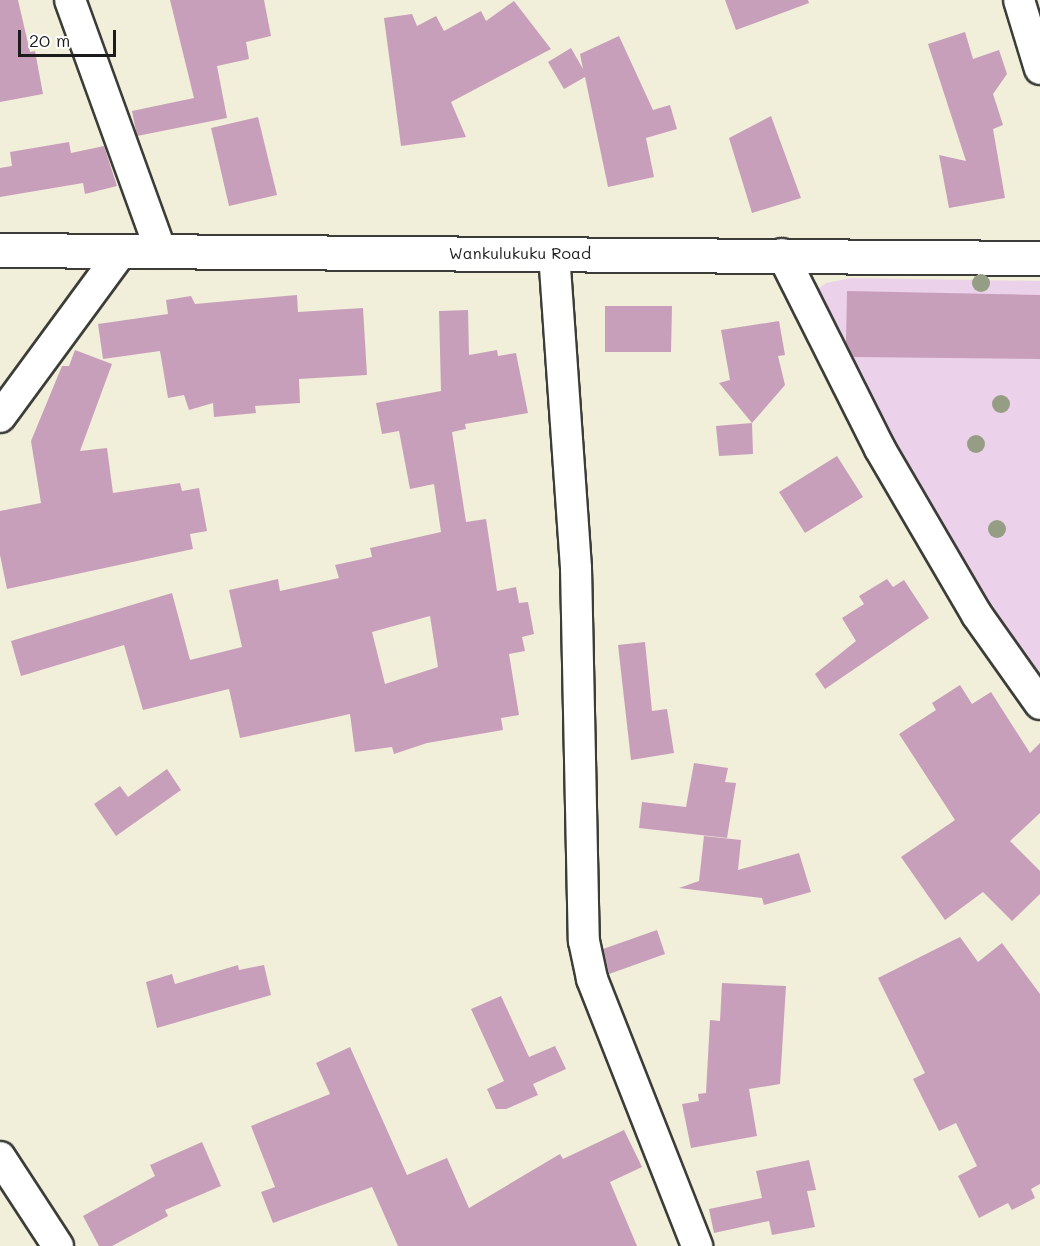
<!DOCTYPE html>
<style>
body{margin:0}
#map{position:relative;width:1040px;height:1246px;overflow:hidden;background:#f1eeda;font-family:Mali,sans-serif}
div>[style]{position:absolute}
.built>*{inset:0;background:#ecd1ea}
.building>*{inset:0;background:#c89fba}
.roads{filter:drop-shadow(2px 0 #3c3c38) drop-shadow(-2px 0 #3c3c38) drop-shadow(0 2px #3c3c38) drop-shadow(0 -2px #3c3c38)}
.minor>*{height:30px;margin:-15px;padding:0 15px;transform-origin:15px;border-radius:15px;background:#fff}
.secondary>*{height:33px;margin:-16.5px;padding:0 16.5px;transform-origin:16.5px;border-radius:16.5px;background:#fff}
.trees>*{width:18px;height:18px;margin:-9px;border-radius:50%;background:#959e85}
span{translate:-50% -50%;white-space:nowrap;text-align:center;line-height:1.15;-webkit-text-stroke:4.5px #fff;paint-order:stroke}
.street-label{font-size:16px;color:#1c1c1c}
.scale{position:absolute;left:18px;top:30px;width:98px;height:27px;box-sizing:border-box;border:3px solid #1c1c1c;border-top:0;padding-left:8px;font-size:18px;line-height:21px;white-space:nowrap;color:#1c1c1c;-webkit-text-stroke:4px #fff;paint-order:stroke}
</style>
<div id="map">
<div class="built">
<div style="clip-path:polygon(852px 278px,1040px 281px,1040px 686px,988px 614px,810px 295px,826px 283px)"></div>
</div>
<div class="building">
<div style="clip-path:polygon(0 0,18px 0,30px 52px,35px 51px,43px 94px,0 102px)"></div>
<div style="clip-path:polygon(170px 0,264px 0,271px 36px,246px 42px,249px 59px,217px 66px,227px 118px,137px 136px,132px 111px,194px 98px)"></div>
<div style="clip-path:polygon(725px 0,808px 0,809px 3px,736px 30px)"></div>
<div style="clip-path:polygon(514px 1px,551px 49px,451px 102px,466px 137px,401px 146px,384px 18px,412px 14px,417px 26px,436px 16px,444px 31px,481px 11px,486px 21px)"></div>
<div style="clip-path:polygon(965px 32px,973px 59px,999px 50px,1007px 74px,993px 94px,1003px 125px,993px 129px,1005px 198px,949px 208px,939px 155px,966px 161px,928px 44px)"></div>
<div style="clip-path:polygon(619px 36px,653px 110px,670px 105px,677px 129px,646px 138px,654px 177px,608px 187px,585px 77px,564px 89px,548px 62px,571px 48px,583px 69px,580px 54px)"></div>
<div style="clip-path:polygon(771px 116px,801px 198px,752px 213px,729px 138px)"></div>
<div style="clip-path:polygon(258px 117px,277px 195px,229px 206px,211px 128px)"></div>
<div style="clip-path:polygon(69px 142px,71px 153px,104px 146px,117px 186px,85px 194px,83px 183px,0 197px,0 168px,12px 166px,10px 152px)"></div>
<div style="clip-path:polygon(847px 291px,1040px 295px,1040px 359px,853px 357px,846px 343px)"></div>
<div style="clip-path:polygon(297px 295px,298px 312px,363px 308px,367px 375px,299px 379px,300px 403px,255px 406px,256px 413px,214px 417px,213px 403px,189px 410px,184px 395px,168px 398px,160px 351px,103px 359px,98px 324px,168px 314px,166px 300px,191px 296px,195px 304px)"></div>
<div style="clip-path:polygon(605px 306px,672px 306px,671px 352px,605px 352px)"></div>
<div style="clip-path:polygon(evenodd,468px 310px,469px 355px,497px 350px,498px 356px,516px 353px,528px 413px,465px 424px,466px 429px,452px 432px,466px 522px,486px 519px,497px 591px,516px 587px,519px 603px,528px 602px,534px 634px,522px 637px,525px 651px,509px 654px,519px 715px,501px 718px,503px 730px,427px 743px,394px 754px,392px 747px,355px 752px,350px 714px,240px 738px,229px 689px,143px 710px,124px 645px,21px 676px,11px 641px,172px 593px,190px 660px,242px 647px,229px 590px,278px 579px,280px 591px,339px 578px,335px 565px,372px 557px,370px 548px,441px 532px,434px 484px,410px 489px,399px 431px,382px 434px,376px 403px,441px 391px,439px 311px,468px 310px,430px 616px,438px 667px,385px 684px,372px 632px,430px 616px)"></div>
<div style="clip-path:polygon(779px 321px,785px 355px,778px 356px,785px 385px,752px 423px,719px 383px,730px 380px,721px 330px)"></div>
<div style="clip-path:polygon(75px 350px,112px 364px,80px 451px,107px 448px,113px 493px,180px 483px,182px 491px,199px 488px,207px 531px,190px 534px,193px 549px,7px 589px,0 555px,0 511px,41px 503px,31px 441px,62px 366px,69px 366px)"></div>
<div style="clip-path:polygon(752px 423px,753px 454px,719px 456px,716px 426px)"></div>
<div style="clip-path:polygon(837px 456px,863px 497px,805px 533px,779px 492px)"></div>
<div style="clip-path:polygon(887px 579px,893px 587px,904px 580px,929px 618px,825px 689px,815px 674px,856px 641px,842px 618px,864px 604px,859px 596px)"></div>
<div style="clip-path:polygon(645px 642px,652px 711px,667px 709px,674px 753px,631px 760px,618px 645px)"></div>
<div style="clip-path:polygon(960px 685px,972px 704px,991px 692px,1030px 753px,1040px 743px,1040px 813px,1010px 841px,1040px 871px,1040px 894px,1012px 921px,983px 892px,945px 920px,901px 857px,955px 820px,899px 734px,936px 710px,932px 703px)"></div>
<div style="clip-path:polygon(694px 763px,728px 768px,725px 782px,736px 783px,727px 838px,639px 828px,642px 802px,686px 807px)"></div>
<div style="clip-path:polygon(167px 769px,181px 790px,116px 836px,94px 804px,120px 786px,128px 797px)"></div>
<div style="clip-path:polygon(704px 836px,741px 840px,738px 870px,799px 853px,811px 892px,764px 905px,762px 898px,679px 888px,699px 881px)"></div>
<div style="clip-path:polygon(657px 930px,665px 954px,609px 974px,603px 949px)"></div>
<div style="clip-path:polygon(960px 937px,978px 962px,1002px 943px,1040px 994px,1040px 1184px,1031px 1189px,1035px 1198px,1012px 1210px,1008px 1203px,979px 1218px,958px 1176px,977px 1166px,956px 1123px,939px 1131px,913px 1079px,925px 1073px,878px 978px)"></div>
<div style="clip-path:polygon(238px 965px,239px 970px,264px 965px,271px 995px,157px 1028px,146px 982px,172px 974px,175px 984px)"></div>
<div style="clip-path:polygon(722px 983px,786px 986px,780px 1084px,749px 1089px,757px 1136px,691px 1148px,682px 1104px,699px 1101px,698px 1094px,706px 1093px,710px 1020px,720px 1021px)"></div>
<div style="clip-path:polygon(501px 996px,529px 1057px,555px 1046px,566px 1069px,533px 1084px,538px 1095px,506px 1109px,496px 1109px,487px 1089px,504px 1081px,471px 1009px)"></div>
<div style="clip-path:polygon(350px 1047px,407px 1175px,447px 1158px,469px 1208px,560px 1154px,563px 1159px,624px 1130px,642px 1167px,610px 1182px,637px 1246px,398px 1246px,372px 1187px,273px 1223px,261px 1192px,275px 1187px,251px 1126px,330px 1094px,316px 1063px)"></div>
<div style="clip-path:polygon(202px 1142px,221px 1186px,165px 1210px,168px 1216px,112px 1246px,99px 1246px,83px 1216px,155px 1176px,150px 1165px)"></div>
<div style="clip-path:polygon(809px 1160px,816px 1190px,807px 1191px,815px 1227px,772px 1235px,769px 1221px,714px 1233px,709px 1209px,762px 1198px,756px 1171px)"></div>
</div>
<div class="roads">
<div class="minor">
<div style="left:70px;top:0;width:268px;rotate:70.1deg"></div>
<div style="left:1019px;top:0;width:72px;rotate:73.1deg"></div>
<div style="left:554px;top:253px;width:316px;rotate:86deg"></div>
<div style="left:576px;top:568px;width:373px;rotate:88.8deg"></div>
<div style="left:584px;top:941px;width:39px;rotate:78deg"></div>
<div style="left:592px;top:979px;width:287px;rotate:68.5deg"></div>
<div style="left:782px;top:254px;width:218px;rotate:63.3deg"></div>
<div style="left:880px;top:449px;width:192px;rotate:59.7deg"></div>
<div style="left:977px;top:615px;width:109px;rotate:54.7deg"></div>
<div style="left:0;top:417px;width:206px;rotate:-53.7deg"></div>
<div style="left:0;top:1157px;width:106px;rotate:56.9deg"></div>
</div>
<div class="secondary">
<div style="left:0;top:250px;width:1040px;rotate:0.44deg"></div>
</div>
</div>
<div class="trees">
<div style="left:981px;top:283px"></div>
<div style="left:1001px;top:404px"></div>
<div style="left:976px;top:444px"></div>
<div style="left:997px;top:529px"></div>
</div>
<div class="street-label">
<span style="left:520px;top:253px">Wankulukuku Road</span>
</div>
<div class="scale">20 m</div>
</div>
